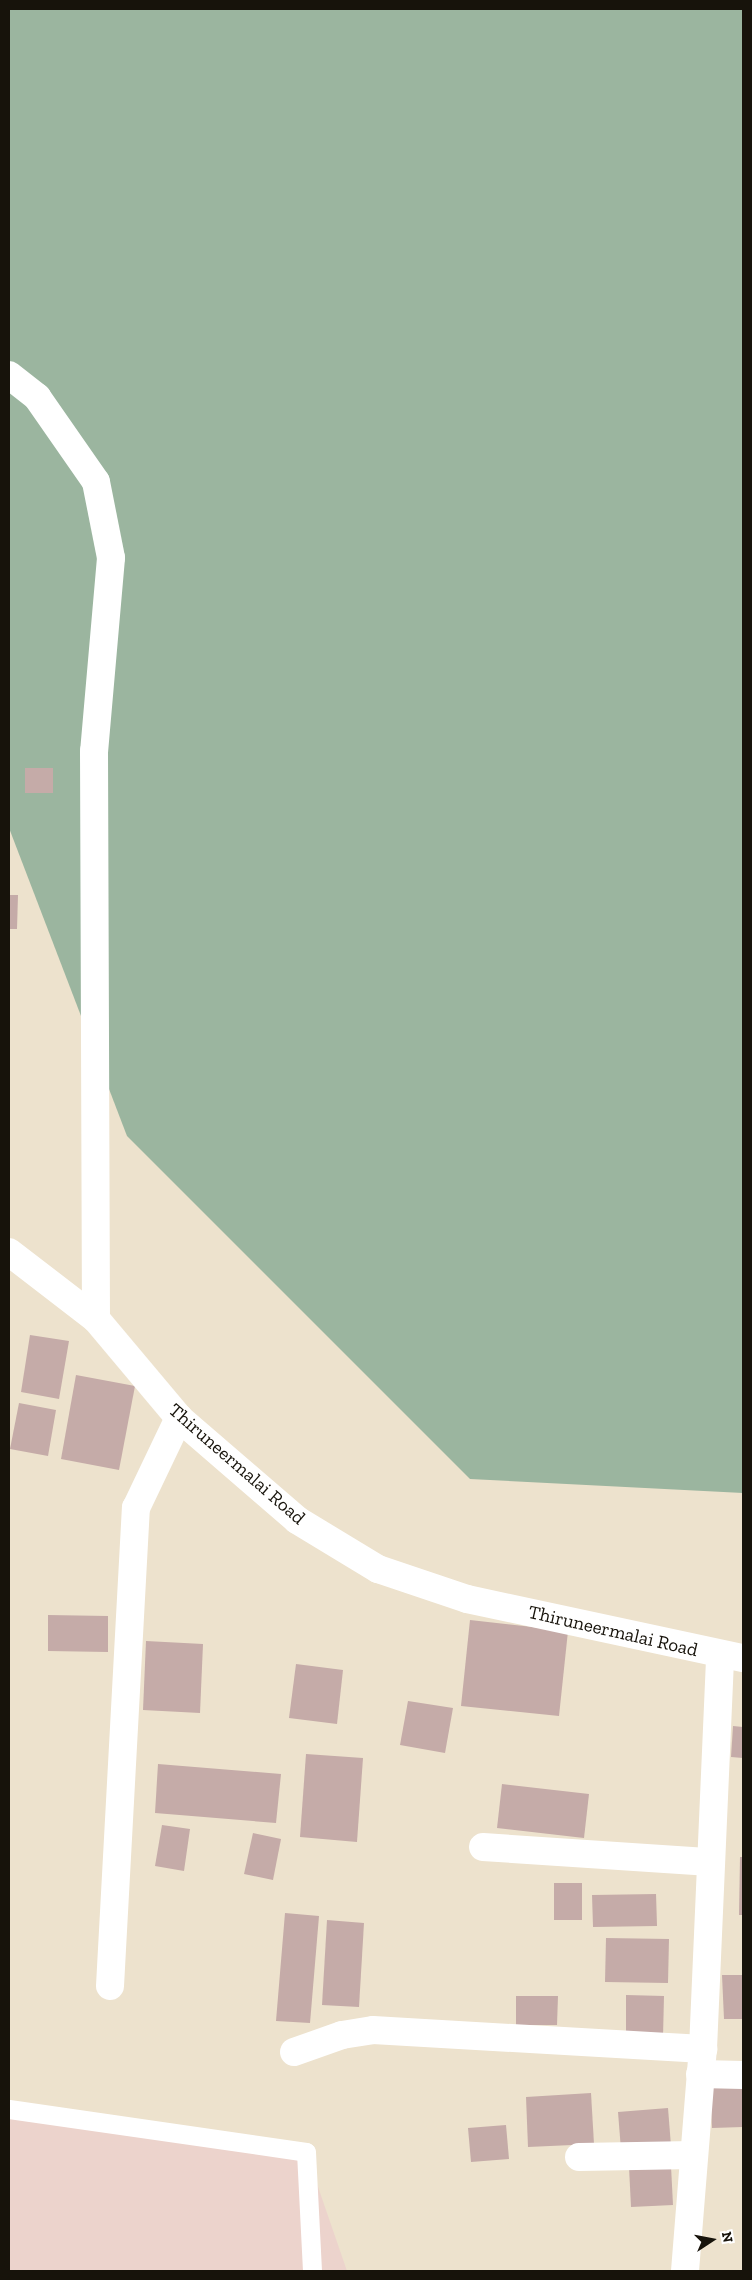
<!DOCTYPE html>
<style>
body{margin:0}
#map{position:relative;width:752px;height:2280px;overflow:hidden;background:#ede2cd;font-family:"Zilla Slab",serif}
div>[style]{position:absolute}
.industrial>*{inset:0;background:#ecd3cc}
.forest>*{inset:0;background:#9bb59f}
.building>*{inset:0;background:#c5aba8}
.lane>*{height:19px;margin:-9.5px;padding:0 9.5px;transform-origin:9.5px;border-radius:9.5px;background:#fff}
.street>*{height:28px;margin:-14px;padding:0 14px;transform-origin:14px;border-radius:14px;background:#fff}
.secondary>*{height:28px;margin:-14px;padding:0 14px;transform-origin:14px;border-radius:14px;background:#fff}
span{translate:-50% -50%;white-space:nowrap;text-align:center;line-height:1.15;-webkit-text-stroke:5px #fff;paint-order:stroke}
.street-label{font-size:19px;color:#17130b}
.frame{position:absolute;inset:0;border:10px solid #17130b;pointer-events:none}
.north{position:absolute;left:687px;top:2215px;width:50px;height:50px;-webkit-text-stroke:4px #fff;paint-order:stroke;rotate:79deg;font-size:14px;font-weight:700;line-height:20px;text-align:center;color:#17130b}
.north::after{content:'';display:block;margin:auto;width:18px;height:22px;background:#17130b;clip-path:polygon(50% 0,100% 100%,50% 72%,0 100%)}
</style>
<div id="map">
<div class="industrial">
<div style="clip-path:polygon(9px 2113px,306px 2152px,347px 2271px,9px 2271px)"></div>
</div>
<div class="forest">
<div style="clip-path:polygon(9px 9px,743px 9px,743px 1493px,470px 1479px,127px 1136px,9px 828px)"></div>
</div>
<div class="building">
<div style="clip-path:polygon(25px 768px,53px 768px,53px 793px,25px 793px)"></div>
<div style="clip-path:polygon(9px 895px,18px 895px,17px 929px,9px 929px)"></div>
<div style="clip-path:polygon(30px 1335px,69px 1341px,59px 1399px,21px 1392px)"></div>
<div style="clip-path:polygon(76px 1375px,135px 1386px,119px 1470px,61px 1459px)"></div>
<div style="clip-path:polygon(19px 1403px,56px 1410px,48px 1456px,10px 1449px)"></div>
<div style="clip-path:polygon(48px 1615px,108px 1616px,108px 1652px,48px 1651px)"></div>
<div style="clip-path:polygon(470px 1620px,568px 1631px,559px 1716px,461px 1706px)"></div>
<div style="clip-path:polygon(146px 1641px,203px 1644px,200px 1713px,143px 1710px)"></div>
<div style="clip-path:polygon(296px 1664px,343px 1670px,337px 1724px,289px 1718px)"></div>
<div style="clip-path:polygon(408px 1701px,453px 1708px,445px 1753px,400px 1745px)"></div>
<div style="clip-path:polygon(733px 1726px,743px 1727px,743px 1758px,731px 1757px)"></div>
<div style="clip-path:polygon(306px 1754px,363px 1758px,357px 1842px,300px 1837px)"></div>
<div style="clip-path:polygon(158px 1764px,281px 1774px,276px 1823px,155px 1813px)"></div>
<div style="clip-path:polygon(502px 1784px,589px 1794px,584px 1838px,497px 1828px)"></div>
<div style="clip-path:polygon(162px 1825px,190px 1829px,184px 1871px,155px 1866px)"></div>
<div style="clip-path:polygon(253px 1833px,281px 1839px,273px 1880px,244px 1874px)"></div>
<div style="clip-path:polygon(740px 1857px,743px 1857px,743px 1915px,739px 1915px)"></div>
<div style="clip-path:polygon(554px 1883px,582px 1883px,582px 1920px,554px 1920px)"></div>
<div style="clip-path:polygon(656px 1894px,657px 1926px,593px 1927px,592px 1895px)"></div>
<div style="clip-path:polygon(285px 1913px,319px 1916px,310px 2023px,276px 2021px)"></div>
<div style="clip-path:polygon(327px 1920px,364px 1923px,359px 2007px,322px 2005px)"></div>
<div style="clip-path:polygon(606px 1938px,669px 1939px,668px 1983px,605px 1982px)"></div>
<div style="clip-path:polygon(722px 1975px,743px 1975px,743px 2019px,724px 2019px)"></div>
<div style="clip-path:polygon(626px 1995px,664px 1996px,663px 2037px,626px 2037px)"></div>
<div style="clip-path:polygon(516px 1996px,558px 1996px,557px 2025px,516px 2025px)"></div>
<div style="clip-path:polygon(743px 2084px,743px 2127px,712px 2128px,710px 2085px)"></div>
<div style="clip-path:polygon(591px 2093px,594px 2144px,528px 2147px,526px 2097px)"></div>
<div style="clip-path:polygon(668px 2108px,671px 2146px,621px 2150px,618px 2112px)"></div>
<div style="clip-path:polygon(506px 2125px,509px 2159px,471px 2162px,468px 2128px)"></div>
<div style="clip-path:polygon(671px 2166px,673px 2205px,631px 2207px,629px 2167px)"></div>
</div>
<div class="lane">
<div style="left:9px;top:2109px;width:300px;rotate:8.2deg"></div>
<div style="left:306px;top:2152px;width:119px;rotate:87.1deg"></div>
</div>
<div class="street">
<div style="left:9px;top:375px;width:36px;rotate:38deg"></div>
<div style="left:37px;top:397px;width:103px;rotate:55.2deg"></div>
<div style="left:96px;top:482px;width:77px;rotate:78.8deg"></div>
<div style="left:111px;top:558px;width:194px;rotate:95deg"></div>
<div style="left:94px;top:751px;width:568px;rotate:89.8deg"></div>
<div style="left:483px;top:1847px;width:228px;rotate:3.8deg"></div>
<div style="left:110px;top:1986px;width:479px;rotate:-86.9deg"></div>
<div style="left:136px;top:1508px;width:100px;rotate:-64.5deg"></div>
<div style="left:294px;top:2052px;width:51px;rotate:-19.5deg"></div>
<div style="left:342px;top:2035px;width:31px;rotate:-9deg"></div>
<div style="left:373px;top:2030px;width:331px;rotate:3.3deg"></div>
<div style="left:700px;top:2074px;width:43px;rotate:1.3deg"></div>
<div style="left:579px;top:2157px;width:115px;rotate:-1deg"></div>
<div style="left:685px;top:2271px;width:223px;rotate:-85.4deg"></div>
<div style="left:703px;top:2049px;width:394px;rotate:-87.5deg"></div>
</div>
<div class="secondary">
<div style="left:9px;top:1252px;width:110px;rotate:37.6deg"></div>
<div style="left:96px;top:1319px;width:129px;rotate:50deg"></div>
<div style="left:179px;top:1418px;width:156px;rotate:40.8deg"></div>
<div style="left:297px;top:1520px;width:95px;rotate:31.2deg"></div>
<div style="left:378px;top:1569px;width:94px;rotate:18.6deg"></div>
<div style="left:467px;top:1599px;width:282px;rotate:12.1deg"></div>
</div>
<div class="street-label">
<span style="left:237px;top:1464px;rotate:41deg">Thiruneermalai Road</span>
<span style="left:613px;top:1631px;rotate:13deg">Thiruneermalai Road</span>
</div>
<div class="frame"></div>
<div class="north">N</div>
</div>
